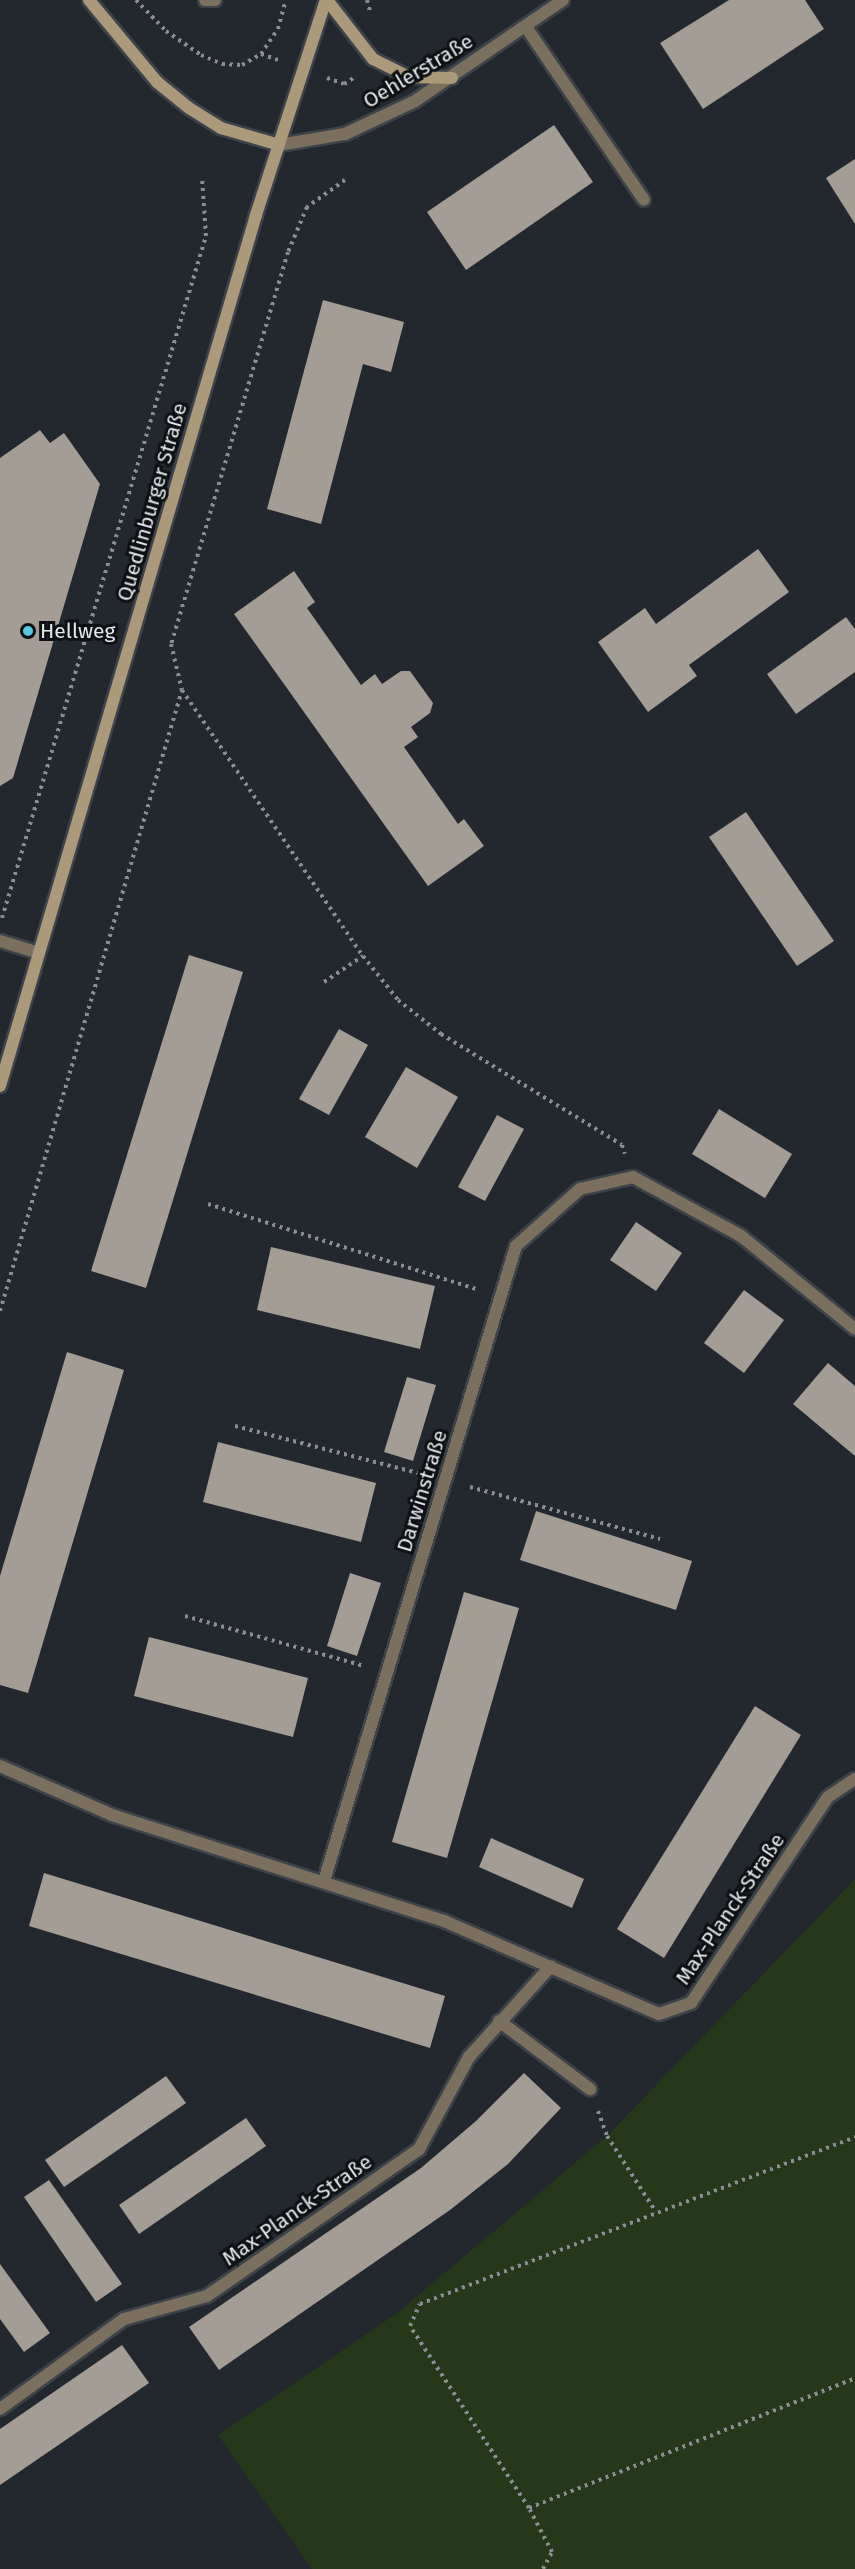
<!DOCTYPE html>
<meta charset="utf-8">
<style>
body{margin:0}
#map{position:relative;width:855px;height:2569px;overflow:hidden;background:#23272e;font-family:"Fira Sans",sans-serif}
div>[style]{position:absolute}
.green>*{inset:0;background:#25391a}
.building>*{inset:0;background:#a39d95}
.path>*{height:4px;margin-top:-2px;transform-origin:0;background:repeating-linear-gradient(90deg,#8a8e93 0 3px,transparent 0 7.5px)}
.roads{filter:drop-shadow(2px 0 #3e4249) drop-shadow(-2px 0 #3e4249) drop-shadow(0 2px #3e4249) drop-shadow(0 -2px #3e4249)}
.lane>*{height:12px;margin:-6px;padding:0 6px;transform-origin:6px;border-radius:6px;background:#7b705d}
.street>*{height:12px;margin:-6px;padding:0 6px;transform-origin:6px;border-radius:6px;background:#7b705d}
.secondary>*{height:12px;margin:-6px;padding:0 6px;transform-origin:6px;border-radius:6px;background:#ab997a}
.dots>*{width:16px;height:16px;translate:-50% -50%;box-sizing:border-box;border:3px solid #0e1013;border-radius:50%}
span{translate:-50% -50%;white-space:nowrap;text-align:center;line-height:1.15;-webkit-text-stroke:6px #0e1013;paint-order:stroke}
.street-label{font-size:21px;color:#e4e8ec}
.poi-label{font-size:21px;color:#e4e8ec}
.left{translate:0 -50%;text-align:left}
</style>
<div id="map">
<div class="green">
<div style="clip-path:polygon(855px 1879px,855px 2569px,312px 2569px,218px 2435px,396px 2314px,607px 2136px)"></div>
</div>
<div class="building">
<div style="clip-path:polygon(729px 0,805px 0,824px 29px,703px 109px,660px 43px)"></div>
<div style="clip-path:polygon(554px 125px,593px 182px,466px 270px,427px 212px)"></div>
<div style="clip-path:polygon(855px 159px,855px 224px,826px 178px)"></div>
<div style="clip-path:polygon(323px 300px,404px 322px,391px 372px,363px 364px,321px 524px,267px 509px)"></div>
<div style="clip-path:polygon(40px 430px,50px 443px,64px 433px,100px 484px,13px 778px,0 786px,0 458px)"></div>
<div style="clip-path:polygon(758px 549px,789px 592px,689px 665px,697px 676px,648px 712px,598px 642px,645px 608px,656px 624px)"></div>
<div style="clip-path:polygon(294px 571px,315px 602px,307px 608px,361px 685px,375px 674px,382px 684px,401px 671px,410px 671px,433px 703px,430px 713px,411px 727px,418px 737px,404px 747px,458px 824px,464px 819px,484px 846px,428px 886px,234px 614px)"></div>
<div style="clip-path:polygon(846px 617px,855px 629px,855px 672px,796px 714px,767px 674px)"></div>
<div style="clip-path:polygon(746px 812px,834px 941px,797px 966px,709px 837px)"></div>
<div style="clip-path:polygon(189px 955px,243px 972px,146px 1288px,91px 1271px)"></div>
<div style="clip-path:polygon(339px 1029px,368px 1045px,329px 1115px,299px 1099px)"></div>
<div style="clip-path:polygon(406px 1067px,458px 1097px,417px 1168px,365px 1137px)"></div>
<div style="clip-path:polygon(719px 1109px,792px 1154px,765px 1198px,692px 1154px)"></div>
<div style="clip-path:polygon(497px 1115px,524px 1129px,485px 1201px,458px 1187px)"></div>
<div style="clip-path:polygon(636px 1222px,682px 1253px,656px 1291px,610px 1260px)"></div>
<div style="clip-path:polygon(271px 1247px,435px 1286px,420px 1349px,257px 1310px)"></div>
<div style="clip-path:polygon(744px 1290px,784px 1320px,744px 1373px,704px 1343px)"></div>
<div style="clip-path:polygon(67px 1352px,124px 1370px,28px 1693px,0 1685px,0 1576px)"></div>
<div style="clip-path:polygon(828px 1363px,855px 1386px,855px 1456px,793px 1404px)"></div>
<div style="clip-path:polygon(407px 1377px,436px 1385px,413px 1461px,384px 1452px)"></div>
<div style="clip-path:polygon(218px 1442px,376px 1483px,361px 1542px,203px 1502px)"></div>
<div style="clip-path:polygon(536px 1511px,692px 1561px,676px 1610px,520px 1560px)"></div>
<div style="clip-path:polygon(350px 1573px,381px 1583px,357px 1656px,327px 1646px)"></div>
<div style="clip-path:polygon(464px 1592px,519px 1608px,447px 1858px,392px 1842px)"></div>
<div style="clip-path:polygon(149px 1637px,308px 1678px,293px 1737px,134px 1696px)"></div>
<div style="clip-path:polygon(755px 1706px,801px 1735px,664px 1958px,617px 1929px)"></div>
<div style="clip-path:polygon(491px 1838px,584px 1879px,572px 1908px,479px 1867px)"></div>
<div style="clip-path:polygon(44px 1873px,445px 1996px,430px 2048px,29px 1926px)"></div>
<div style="clip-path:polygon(524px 2073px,561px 2108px,508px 2164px,450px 2210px,219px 2370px,189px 2327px,421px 2168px,476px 2121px)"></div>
<div style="clip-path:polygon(166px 2076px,186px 2103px,64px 2187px,45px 2160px)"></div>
<div style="clip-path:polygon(246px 2118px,266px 2146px,139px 2234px,119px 2205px)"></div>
<div style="clip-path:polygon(49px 2180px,122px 2284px,96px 2302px,24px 2197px)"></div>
<div style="clip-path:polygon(0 2264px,50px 2333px,24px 2352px,0 2319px)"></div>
<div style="clip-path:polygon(122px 2345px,149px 2383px,0 2485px,0 2429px)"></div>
</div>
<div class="path">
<div style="left:136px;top:0;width:43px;rotate:45.9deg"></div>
<div style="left:166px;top:31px;width:42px;rotate:34.4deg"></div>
<div style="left:201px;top:55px;width:23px;rotate:23deg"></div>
<div style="left:222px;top:64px;width:20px;rotate:3deg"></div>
<div style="left:242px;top:65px;width:22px;rotate:-30deg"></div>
<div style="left:261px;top:54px;width:30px;rotate:-56deg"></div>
<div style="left:278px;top:29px;width:30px;rotate:-75deg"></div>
<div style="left:367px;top:0;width:11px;rotate:75deg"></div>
<div style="left:261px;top:54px;width:21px;rotate:19deg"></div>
<div style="left:327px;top:78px;width:18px;rotate:19deg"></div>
<div style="left:344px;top:84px;width:13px;rotate:-32deg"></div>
<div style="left:345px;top:180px;width:47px;rotate:144.6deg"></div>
<div style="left:307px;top:207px;width:49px;rotate:112.9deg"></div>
<div style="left:288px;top:252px;width:409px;rotate:106.6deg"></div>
<div style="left:171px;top:644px;width:47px;rotate:76.6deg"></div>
<div style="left:182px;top:690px;width:322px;rotate:55.8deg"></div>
<div style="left:363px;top:956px;width:56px;rotate:51.5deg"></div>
<div style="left:398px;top:1000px;width:55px;rotate:38.3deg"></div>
<div style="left:441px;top:1034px;width:212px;rotate:31.5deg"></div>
<div style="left:622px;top:1145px;width:9px;rotate:72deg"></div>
<div style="left:2px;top:918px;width:712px;rotate:-73.35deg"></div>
<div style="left:206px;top:236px;width:58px;rotate:-93.9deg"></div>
<div style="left:324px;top:982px;width:47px;rotate:-33.7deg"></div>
<div style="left:208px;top:1204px;width:284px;rotate:17.6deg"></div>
<div style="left:0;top:1311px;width:647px;rotate:-73.67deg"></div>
<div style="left:235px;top:1426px;width:193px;rotate:14.4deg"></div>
<div style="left:470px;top:1487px;width:197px;rotate:15.3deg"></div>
<div style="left:185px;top:1616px;width:186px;rotate:15.6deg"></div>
<div style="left:598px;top:2111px;width:27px;rotate:70deg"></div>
<div style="left:607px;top:2136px;width:90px;rotate:57.2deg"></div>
<div style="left:529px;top:2508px;width:351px;rotate:-21.7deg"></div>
<div style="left:543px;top:2569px;width:19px;rotate:-62deg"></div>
<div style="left:552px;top:2552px;width:50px;rotate:-117.6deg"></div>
<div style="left:529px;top:2508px;width:217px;rotate:-123.2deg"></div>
<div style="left:410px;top:2326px;width:24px;rotate:-66deg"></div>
<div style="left:420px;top:2304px;width:466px;rotate:-21deg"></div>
</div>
<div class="roads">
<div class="lane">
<div style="left:205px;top:0;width:10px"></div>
<div style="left:526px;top:27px;width:209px;rotate:55.7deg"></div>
<div style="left:0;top:941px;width:41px;rotate:17.1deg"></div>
<div style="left:499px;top:2021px;width:114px;rotate:36.8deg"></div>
</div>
<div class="street">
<div style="left:279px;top:145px;width:67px;rotate:-9.5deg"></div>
<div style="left:345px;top:134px;width:77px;rotate:-25.2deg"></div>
<div style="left:415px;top:101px;width:179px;rotate:-34.3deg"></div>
<div style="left:0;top:1766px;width:122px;rotate:23.6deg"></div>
<div style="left:112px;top:1815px;width:349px;rotate:17.7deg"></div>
<div style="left:444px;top:1921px;width:234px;rotate:23.4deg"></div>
<div style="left:659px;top:2014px;width:34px;rotate:-19deg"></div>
<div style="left:691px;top:2003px;width:247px;rotate:-56.4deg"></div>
<div style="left:828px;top:1797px;width:32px;rotate:-34deg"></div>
<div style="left:324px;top:1881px;width:663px;rotate:-73.18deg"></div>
<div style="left:516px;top:1246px;width:86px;rotate:-41.7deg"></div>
<div style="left:580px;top:1189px;width:54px;rotate:-12.8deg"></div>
<div style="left:633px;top:1177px;width:123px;rotate:28.6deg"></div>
<div style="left:741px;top:1236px;width:147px;rotate:39.2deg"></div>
<div style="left:0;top:2409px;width:153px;rotate:-36deg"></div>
<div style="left:124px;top:2319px;width:86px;rotate:-15.5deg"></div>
<div style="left:207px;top:2296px;width:258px;rotate:-34.7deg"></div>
<div style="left:419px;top:2149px;width:105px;rotate:-61.5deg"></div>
<div style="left:469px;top:2057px;width:122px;rotate:-48deg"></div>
</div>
<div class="secondary">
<div style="left:89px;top:0;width:107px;rotate:50.3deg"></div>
<div style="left:157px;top:82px;width:41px;rotate:39.1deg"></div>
<div style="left:189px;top:108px;width:38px;rotate:32deg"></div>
<div style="left:221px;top:128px;width:60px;rotate:16.3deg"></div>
<div style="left:327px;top:0;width:75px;rotate:52.1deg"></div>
<div style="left:373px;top:59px;width:40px;rotate:26.6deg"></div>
<div style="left:409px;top:77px;width:43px;rotate:1.3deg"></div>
<div style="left:0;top:1086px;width:908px;rotate:-73.62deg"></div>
<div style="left:256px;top:215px;width:226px;rotate:-72deg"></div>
</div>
</div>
<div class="dots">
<div style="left:28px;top:631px;background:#56c9e1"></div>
</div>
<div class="street-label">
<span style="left:418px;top:71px;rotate:-31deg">Oehlerstraße</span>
<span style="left:152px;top:502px;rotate:-74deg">Quedlinburger Straße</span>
<span style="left:422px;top:1491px;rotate:-73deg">Darwinstraße</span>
<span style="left:730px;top:1909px;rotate:-56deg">Max-Planck-Straße</span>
<span style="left:297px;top:2210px;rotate:-35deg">Max-Planck-Straße</span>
</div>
<div class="poi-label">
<span class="left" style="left:40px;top:631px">Hellweg</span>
</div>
</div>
